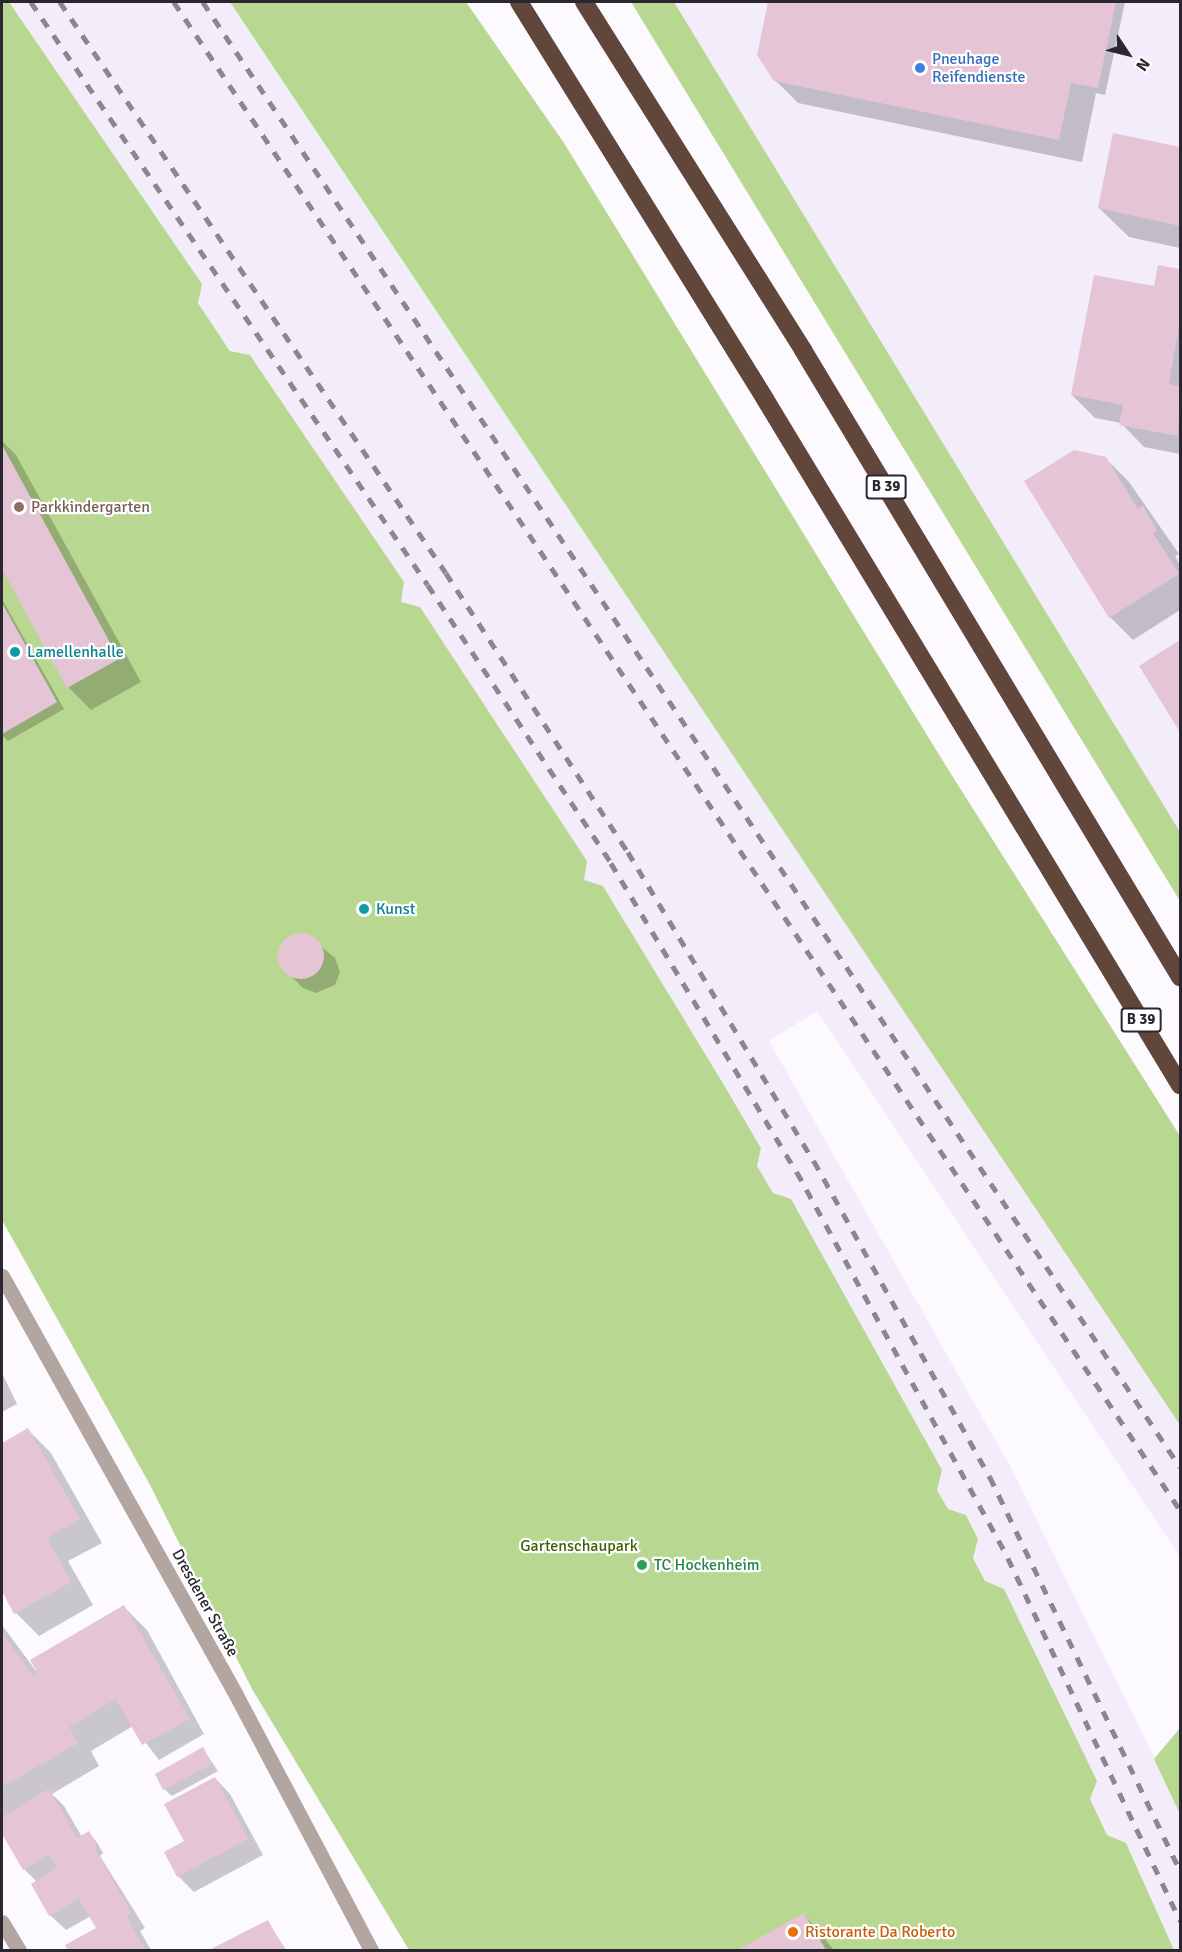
<!DOCTYPE html>
<meta charset="utf-8">
<style>
body{margin:0}
#map{position:relative;width:1182px;height:1952px;overflow:hidden;background:#fcf9ff;font-family:Signika,sans-serif}
div>[style]{position:absolute}
.built>*{inset:0;background:#f3ecfb}
.green>*{inset:0;background:#b8d892}
.shadow>*{inset:0;background:#0003}
.building>*{inset:0;background:#e5c5d5}
.round{border-radius:50%}
.minor>*{height:15px;margin:-7.5px;padding:0 7.5px;transform-origin:7.5px;border-radius:7.5px;background:#b3a59f}
.highway>*{height:18px;margin:-9px;padding:0 9px;transform-origin:9px;border-radius:9px;background:#61463b}
.rail>*{height:4.5px;margin-top:-2.25px;transform-origin:0;background:repeating-linear-gradient(90deg,#8b878f 0 10px,transparent 0 20px)}
.dots>*{width:16px;height:16px;translate:-50% -50%;box-sizing:border-box;border:3px solid #fff;border-radius:50%}
span{translate:-50% -50%;white-space:nowrap;text-align:center;line-height:1.15;-webkit-text-stroke:4.5px #fff;paint-order:stroke}
.shield-label span{padding:2px 4px;background:#fff;border:2px solid;border-radius:4px;-webkit-text-stroke-width:0}
.shield-label{font-size:15px;color:#2b2630;font-weight:700}
.shop-label{font-size:16px;color:#366cbe}
.left{translate:0 -50%;text-align:left}
.education-label{font-size:16px;color:#785e54}
.culture-label{font-size:16px;color:#0d838f}
.park-label{font-size:16px;color:#415f04}
.leisure-label{font-size:16px;color:#27864d}
.street-label{font-size:16px;color:#2b2630}
.food-label{font-size:16px;color:#c56008}
.frame{position:absolute;inset:0;border:3px solid #2b2630;pointer-events:none}
.north{position:absolute;left:1098px;top:24px;width:60px;height:60px;-webkit-text-stroke:4px #fff;paint-order:stroke;rotate:125deg;font-size:16px;font-weight:700;line-height:24px;text-align:center;color:#2b2630}
.north::after{content:'';display:block;margin:auto;width:21px;height:27px;background:#2b2630;clip-path:polygon(50% 0,100% 100%,50% 72%,0 100%)}
</style>
<div id="map">
<div class="built">
<div style="clip-path:polygon(9px 2px,230px 2px,1180px 1425px,1180px 1557px,817px 1011px,769px 1041px,1010px 1466px,1168px 1785px,1180px 1814px,1180px 1950px,1174px 1950px,1126px 1843px,1107px 1835px,973px 1557px,978px 1538px,967px 1516px,948px 1509px,757px 1166px,761px 1147px,724px 1085px,603px 886px,584px 880px,587px 861px,420px 607px,401px 602px,404px 582px,251px 356px,231px 351px,198px 303px,201px 284px)"></div>
<div style="clip-path:polygon(674px 2px,1180px 2px,1180px 832px,1074px 658px)"></div>
</div>
<div class="green">
<div style="clip-path:polygon(2px 2px,9px 2px,202px 284px,198px 303px,230px 351px,250px 355px,404px 582px,401px 602px,420px 607px,587px 861px,584px 880px,603px 886px,724px 1085px,761px 1148px,757px 1166px,773px 1193px,791px 1199px,942px 1470px,937px 1490px,948px 1509px,966px 1515px,978px 1539px,973px 1558px,985px 1581px,1004px 1589px,1097px 1781px,1090px 1799px,1107px 1835px,1126px 1843px,1174px 1950px,409px 1950px,252px 1689px,149px 1483px,2px 1220px)"></div>
<div style="clip-path:polygon(230px 2px,466px 2px,564px 143px,946px 766px,1180px 1136px,1180px 1425px)"></div>
<div style="clip-path:polygon(631px 2px,674px 2px,1180px 832px,1180px 901px)"></div>
<div style="clip-path:polygon(1180px 1728px,1180px 1814px,1154px 1759px)"></div>
</div>
<div class="shadow">
<div style="clip-path:polygon(770px 2px,1125px 2px,1105px 95px,1096px 93px,1082px 162px,798px 103px,775px 80px,759px 55px)"></div>
<div style="clip-path:polygon(1115px 135px,1180px 149px,1180px 248px,1129px 237px,1099px 208px)"></div>
<div style="clip-path:polygon(1159px 267px,1180px 271px,1180px 454px,1144px 447px,1121px 423px,1095px 418px,1072px 395px,1155px 287px)"></div>
<div style="clip-path:polygon(2px 441px,16px 455px,141px 682px,91px 710px,68px 687px,2px 566px)"></div>
<div style="clip-path:polygon(1105px 458px,1129px 482px,1179px 554px,1175px 556px,1180px 565px,1180px 610px,1133px 640px,1110px 617px)"></div>
<div style="clip-path:polygon(2px 599px,64px 709px,8px 741px,2px 735px)"></div>
<div style="clip-path:polygon(1180px 642px,1180px 729px,1141px 666px)"></div>
<div style="clip-path:polygon(306px 934px,335px 958px,340px 972px,335px 985px,316px 993px,303px 988px,287px 972px,280px 952px,292px 936px)"></div>
<div style="clip-path:polygon(2px 1373px,17px 1404px,2px 1412px)"></div>
<div style="clip-path:polygon(28px 1430px,51px 1453px,102px 1543px,68px 1561px,93px 1605px,39px 1636px,16px 1613px,2px 1588px,2px 1445px)"></div>
<div style="clip-path:polygon(124px 1607px,147px 1630px,204px 1734px,159px 1760px,133px 1726px,91px 1751px,99px 1766px,52px 1794px,64px 1806px,82px 1837px,89px 1833px,96px 1841px,103px 1853px,100px 1856px,145px 1928px,140px 1931px,151px 1950px,70px 1950px,67px 1946px,98px 1929px,91px 1916px,66px 1930px,50px 1915px,37px 1882px,24px 1869px,2px 1831px,2px 1694px,40px 1672px,2px 1691px,2px 1625px,36px 1671px)"></div>
<div style="clip-path:polygon(203px 1749px,218px 1771px,172px 1796px,164px 1789px)"></div>
<div style="clip-path:polygon(215px 1778px,230px 1794px,263px 1855px,194px 1892px,178px 1876px,166px 1852px,186px 1842px)"></div>
<div style="clip-path:polygon(804px 1914px,834px 1950px,741px 1950px)"></div>
<div style="clip-path:polygon(268px 1922px,286px 1950px,213px 1950px)"></div>
</div>
<div class="building">
<div style="clip-path:polygon(768px 2px,1116px 2px,1098px 88px,1071px 83px,1059px 140px,774px 81px,757px 55px)"></div>
<div style="clip-path:polygon(1113px 133px,1180px 147px,1180px 226px,1098px 208px)"></div>
<div style="clip-path:polygon(1158px 265px,1180px 269px,1180px 320px,1169px 384px,1180px 386px,1178px 436px,1119px 425px,1123px 405px,1071px 395px,1094px 275px,1154px 286px)"></div>
<div style="clip-path:polygon(2px 445px,119px 659px,67px 688px,2px 569px)"></div>
<div style="clip-path:polygon(1074px 450px,1106px 457px,1138px 509px,1143px 506px,1157px 530px,1153px 533px,1179px 574px,1109px 618px,1024px 481px)"></div>
<div style="clip-path:polygon(2px 603px,57px 702px,2px 734px)"></div>
<div style="clip-path:polygon(1180px 640px,1180px 732px,1139px 666px)"></div>
<div class="round" style="left:278px;top:933px;width:46px;height:46px"></div>
<div style="clip-path:polygon(28px 1428px,80px 1519px,47px 1538px,71px 1582px,14px 1614px,2px 1591px,2px 1443px)"></div>
<div style="clip-path:polygon(124px 1605px,190px 1719px,142px 1745px,116px 1699px,69px 1727px,78px 1743px,2px 1787px,2px 1633px,32px 1675px,37px 1672px,30px 1660px)"></div>
<div style="clip-path:polygon(203px 1747px,212px 1764px,163px 1790px,155px 1774px)"></div>
<div style="clip-path:polygon(215px 1777px,248px 1839px,177px 1877px,164px 1852px,184px 1841px,164px 1804px)"></div>
<div style="clip-path:polygon(49px 1789px,77px 1838px,89px 1831px,97px 1846px,94px 1847px,131px 1912px,126px 1915px,145px 1950px,68px 1950px,65px 1945px,96px 1928px,79px 1899px,49px 1916px,31px 1884px,58px 1868px,49px 1854px,23px 1870px,2px 1834px,2px 1817px)"></div>
<div style="clip-path:polygon(804px 1913px,826px 1950px,738px 1950px)"></div>
<div style="clip-path:polygon(268px 1920px,284px 1950px,209px 1950px)"></div>
</div>
<div class="minor">
<div style="left:2px;top:1276px;width:480px;rotate:60.8deg"></div>
<div style="left:236px;top:1695px;width:289px;rotate:62.1deg"></div>
<div style="left:2px;top:1922px;width:33px;rotate:59deg"></div>
</div>
<div class="highway">
<div style="left:519px;top:2px;width:467px;rotate:58.2deg"></div>
<div style="left:765px;top:399px;width:802px;rotate:58.83deg"></div>
<div style="left:584px;top:2px;width:411px;rotate:57.8deg"></div>
<div style="left:803px;top:350px;width:732px;rotate:58.98deg"></div>
</div>
<div class="rail">
<div style="left:31px;top:2px;width:705px;rotate:55.75deg"></div>
<div style="left:428px;top:585px;width:333px;rotate:56.6deg"></div>
<div style="left:611px;top:863px;width:361px;rotate:59deg"></div>
<div style="left:797px;top:1172px;width:440px;rotate:61.3deg"></div>
<div style="left:1008px;top:1558px;width:402px;rotate:64.6deg"></div>
<div style="left:60px;top:2px;width:689px;rotate:55.94deg"></div>
<div style="left:446px;top:573px;width:333px;rotate:56.9deg"></div>
<div style="left:628px;top:852px;width:361px;rotate:59deg"></div>
<div style="left:814px;top:1161px;width:362px;rotate:60.9deg"></div>
<div style="left:990px;top:1477px;width:437px;rotate:64.2deg"></div>
<div style="left:174px;top:2px;width:1813px;rotate:56.29deg"></div>
<div style="left:203px;top:2px;width:1761px;rotate:56.3deg"></div>
</div>
<div class="dots">
<div style="left:920px;top:68px;background:#3f7fe0"></div>
<div style="left:19px;top:507px;background:#8d6e63"></div>
<div style="left:15px;top:652px;background:#0f9aa8"></div>
<div style="left:364px;top:909px;background:#0f9aa8"></div>
<div style="left:642px;top:1565px;background:#2e9e5b"></div>
<div style="left:793px;top:1932px;background:#e8710a"></div>
</div>
<div class="shield-label">
<span style="left:886px;top:487px">B 39</span>
<span style="left:1141px;top:1020px">B 39</span>
</div>
<div class="shop-label">
<span class="left" style="left:932px;top:68px">Pneuhage<br>Reifendienste</span>
</div>
<div class="education-label">
<span class="left" style="left:31px;top:507px">Parkkindergarten</span>
</div>
<div class="culture-label">
<span class="left" style="left:27px;top:652px">Lamellenhalle</span>
<span class="left" style="left:376px;top:909px">Kunst</span>
</div>
<div class="park-label">
<span style="left:579px;top:1546px">Gartenschaupark</span>
</div>
<div class="leisure-label">
<span class="left" style="left:654px;top:1565px">TC Hockenheim</span>
</div>
<div class="street-label">
<span style="left:205px;top:1603px;rotate:61deg">Dresdener Straße</span>
</div>
<div class="food-label">
<span class="left" style="left:805px;top:1932px">Ristorante Da Roberto</span>
</div>
<div class="frame"></div>
<div class="north">N</div>
</div>
